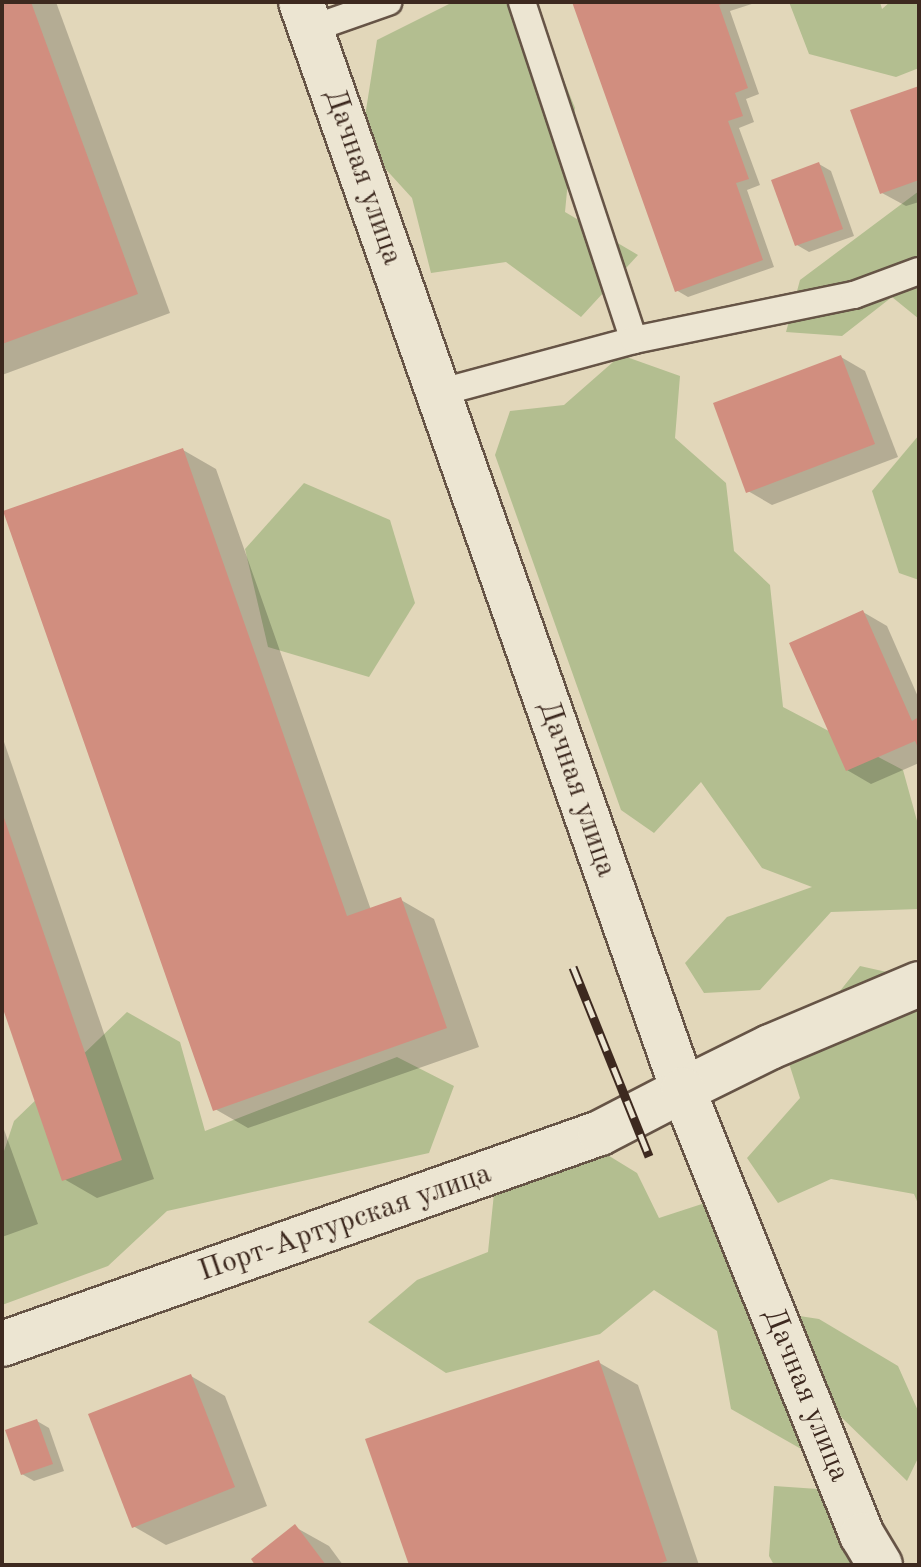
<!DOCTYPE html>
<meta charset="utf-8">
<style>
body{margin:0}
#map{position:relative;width:921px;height:1567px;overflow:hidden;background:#e2d7ba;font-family:"Old Standard TT",serif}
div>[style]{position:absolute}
.green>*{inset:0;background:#b3be90}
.shadow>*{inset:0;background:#0003}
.building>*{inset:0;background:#d18e7f}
.roads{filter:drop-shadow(2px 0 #665446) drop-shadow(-2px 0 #665446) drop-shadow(0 2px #665446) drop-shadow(0 -2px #665446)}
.lane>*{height:26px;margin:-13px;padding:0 13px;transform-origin:13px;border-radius:13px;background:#ece5d2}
.street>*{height:44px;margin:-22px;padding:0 22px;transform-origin:22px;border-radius:22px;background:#ece5d2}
.secondary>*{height:44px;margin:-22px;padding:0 22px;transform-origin:22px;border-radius:22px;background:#ece5d2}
.rail>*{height:9px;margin-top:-4.5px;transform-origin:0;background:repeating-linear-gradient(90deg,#ece5d2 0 18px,#3d291f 0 36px);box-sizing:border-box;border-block:2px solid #3d291f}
span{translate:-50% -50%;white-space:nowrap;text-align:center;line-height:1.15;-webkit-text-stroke:6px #ece5d2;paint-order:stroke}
.street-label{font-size:30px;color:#3d291f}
.frame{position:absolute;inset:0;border:4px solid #3d291f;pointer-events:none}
</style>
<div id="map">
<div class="green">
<div style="clip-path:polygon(453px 2px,516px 2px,537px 13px,575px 108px,565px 212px,638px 255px,581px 317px,506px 262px,431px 273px,412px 198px,361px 142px,377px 40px)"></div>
<div style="clip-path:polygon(789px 2px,880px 2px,882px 9px,890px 2px,919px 2px,919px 68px,896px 77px,809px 54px)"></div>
<div style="clip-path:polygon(919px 191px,919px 319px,892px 297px,842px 336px,786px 332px,800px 280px)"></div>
<div style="clip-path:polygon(621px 355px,680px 376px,675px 438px,726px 483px,734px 551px,770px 585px,783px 707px,903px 770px,919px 828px,919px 909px,831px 912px,760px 990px,704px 993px,685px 963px,727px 917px,812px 887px,762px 868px,701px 782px,654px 833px,621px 810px,495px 455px,510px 411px,564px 405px)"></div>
<div style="clip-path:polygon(919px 435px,919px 580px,899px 573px,872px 491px)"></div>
<div style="clip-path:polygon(304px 483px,390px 520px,415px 603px,369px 677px,268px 647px,245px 549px)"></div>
<div style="clip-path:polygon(919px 964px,919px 1206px,914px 1194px,831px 1179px,778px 1203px,747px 1158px,800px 1098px,787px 1057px,860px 966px,909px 977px)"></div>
<div style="clip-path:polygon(127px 1012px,180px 1042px,205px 1131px,397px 1057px,454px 1086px,429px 1153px,167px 1211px,108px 1266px,2px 1305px,2px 1157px,14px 1121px)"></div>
<div style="clip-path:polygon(570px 1132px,637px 1173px,659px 1218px,708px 1202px,748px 1308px,819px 1319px,898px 1366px,919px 1413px,919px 1456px,907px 1481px,837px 1413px,810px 1454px,731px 1409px,717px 1331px,654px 1290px,600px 1334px,446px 1373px,368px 1322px,417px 1280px,488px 1252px,497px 1164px)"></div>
<div style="clip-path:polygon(774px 1486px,818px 1489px,866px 1565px,774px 1565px,769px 1556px)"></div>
</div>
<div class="shadow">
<div style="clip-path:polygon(2px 2px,56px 2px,170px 313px,2px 375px)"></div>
<div style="clip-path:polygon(574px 2px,758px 2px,730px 11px,759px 94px,746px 99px,754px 122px,739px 128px,760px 185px,747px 190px,774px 267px,688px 297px,676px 290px)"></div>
<div style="clip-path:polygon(919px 88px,919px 202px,906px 206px,882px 193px)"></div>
<div style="clip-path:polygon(819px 164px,831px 171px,854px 236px,809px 252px,797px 245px)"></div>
<div style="clip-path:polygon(841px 357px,865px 371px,898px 457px,772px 505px,748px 491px)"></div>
<div style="clip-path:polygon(183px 450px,216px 469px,371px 910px,401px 900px,434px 919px,479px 1047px,248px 1128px,215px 1109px)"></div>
<div style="clip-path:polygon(863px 612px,887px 626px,919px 699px,919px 763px,871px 784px,847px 770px)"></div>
<div style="clip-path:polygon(2px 736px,154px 1179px,97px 1198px,64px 1179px,2px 1000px)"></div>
<div style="clip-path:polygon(2px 1124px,38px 1224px,2px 1237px)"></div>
<div style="clip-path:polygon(598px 1362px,638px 1385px,699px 1565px,411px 1565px)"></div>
<div style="clip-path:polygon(191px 1376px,225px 1396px,267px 1506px,166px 1545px,133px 1526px)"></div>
<div style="clip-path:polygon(37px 1421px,49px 1428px,64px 1471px,34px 1481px,22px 1474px)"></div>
<div style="clip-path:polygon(295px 1527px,329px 1546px,343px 1565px,258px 1565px)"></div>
</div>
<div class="building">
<div style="clip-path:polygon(2px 2px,31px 2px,138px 294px,2px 344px)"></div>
<div style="clip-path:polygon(572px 2px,726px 2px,719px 5px,748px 88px,735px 93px,743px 116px,728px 121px,749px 179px,736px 183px,763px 260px,675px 292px)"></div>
<div style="clip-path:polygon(919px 86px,919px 180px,880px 194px,850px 110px)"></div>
<div style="clip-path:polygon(819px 162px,843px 229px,795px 246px,771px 180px)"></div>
<div style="clip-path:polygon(841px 355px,875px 444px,746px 493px,713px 403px)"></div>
<div style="clip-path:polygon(183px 448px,347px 916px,401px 897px,447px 1028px,213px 1111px,3px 511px)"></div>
<div style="clip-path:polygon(863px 610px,912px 721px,919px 717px,919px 750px,915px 741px,846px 771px,789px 643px)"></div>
<div style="clip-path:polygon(2px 812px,122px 1160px,62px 1181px,2px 1006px)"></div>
<div style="clip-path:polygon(599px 1360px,667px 1561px,654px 1565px,409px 1565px,365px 1439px)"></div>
<div style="clip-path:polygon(191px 1374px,235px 1487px,132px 1528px,88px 1414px)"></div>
<div style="clip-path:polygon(37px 1419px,53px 1464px,21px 1475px,5px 1430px)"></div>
<div style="clip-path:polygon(295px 1524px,326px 1565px,255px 1565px,251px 1559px)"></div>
</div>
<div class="roads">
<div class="lane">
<div style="left:522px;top:2px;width:356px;rotate:71.7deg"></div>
<div style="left:311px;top:29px;width:82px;rotate:-19.3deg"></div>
<div style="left:438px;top:393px;width:203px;rotate:-15.1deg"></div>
<div style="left:634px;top:340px;width:225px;rotate:-11.6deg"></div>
<div style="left:854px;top:295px;width:69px;rotate:-20.3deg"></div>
</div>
<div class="street">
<div style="left:301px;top:2px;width:1153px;rotate:70.65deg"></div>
<div style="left:683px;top:1090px;width:97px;rotate:-26.3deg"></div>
<div style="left:770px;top:1047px;width:162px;rotate:-22.9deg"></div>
</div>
<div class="secondary">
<div style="left:2px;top:1344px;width:634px;rotate:-19.44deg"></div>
<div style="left:600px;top:1133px;width:93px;rotate:-27.4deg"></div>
<div style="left:683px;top:1090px;width:480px;rotate:68.1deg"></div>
<div style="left:862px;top:1535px;width:35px;rotate:59deg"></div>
</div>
</div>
<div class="rail">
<div style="left:573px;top:967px;width:204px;rotate:68.1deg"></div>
</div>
<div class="street-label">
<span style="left:363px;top:177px;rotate:71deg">Дачная улица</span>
<span style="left:577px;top:789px;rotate:71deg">Дачная улица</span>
<span style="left:345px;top:1223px;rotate:-19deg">Порт-Артурская улица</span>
<span style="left:806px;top:1395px;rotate:68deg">Дачная улица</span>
</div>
<div class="frame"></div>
</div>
